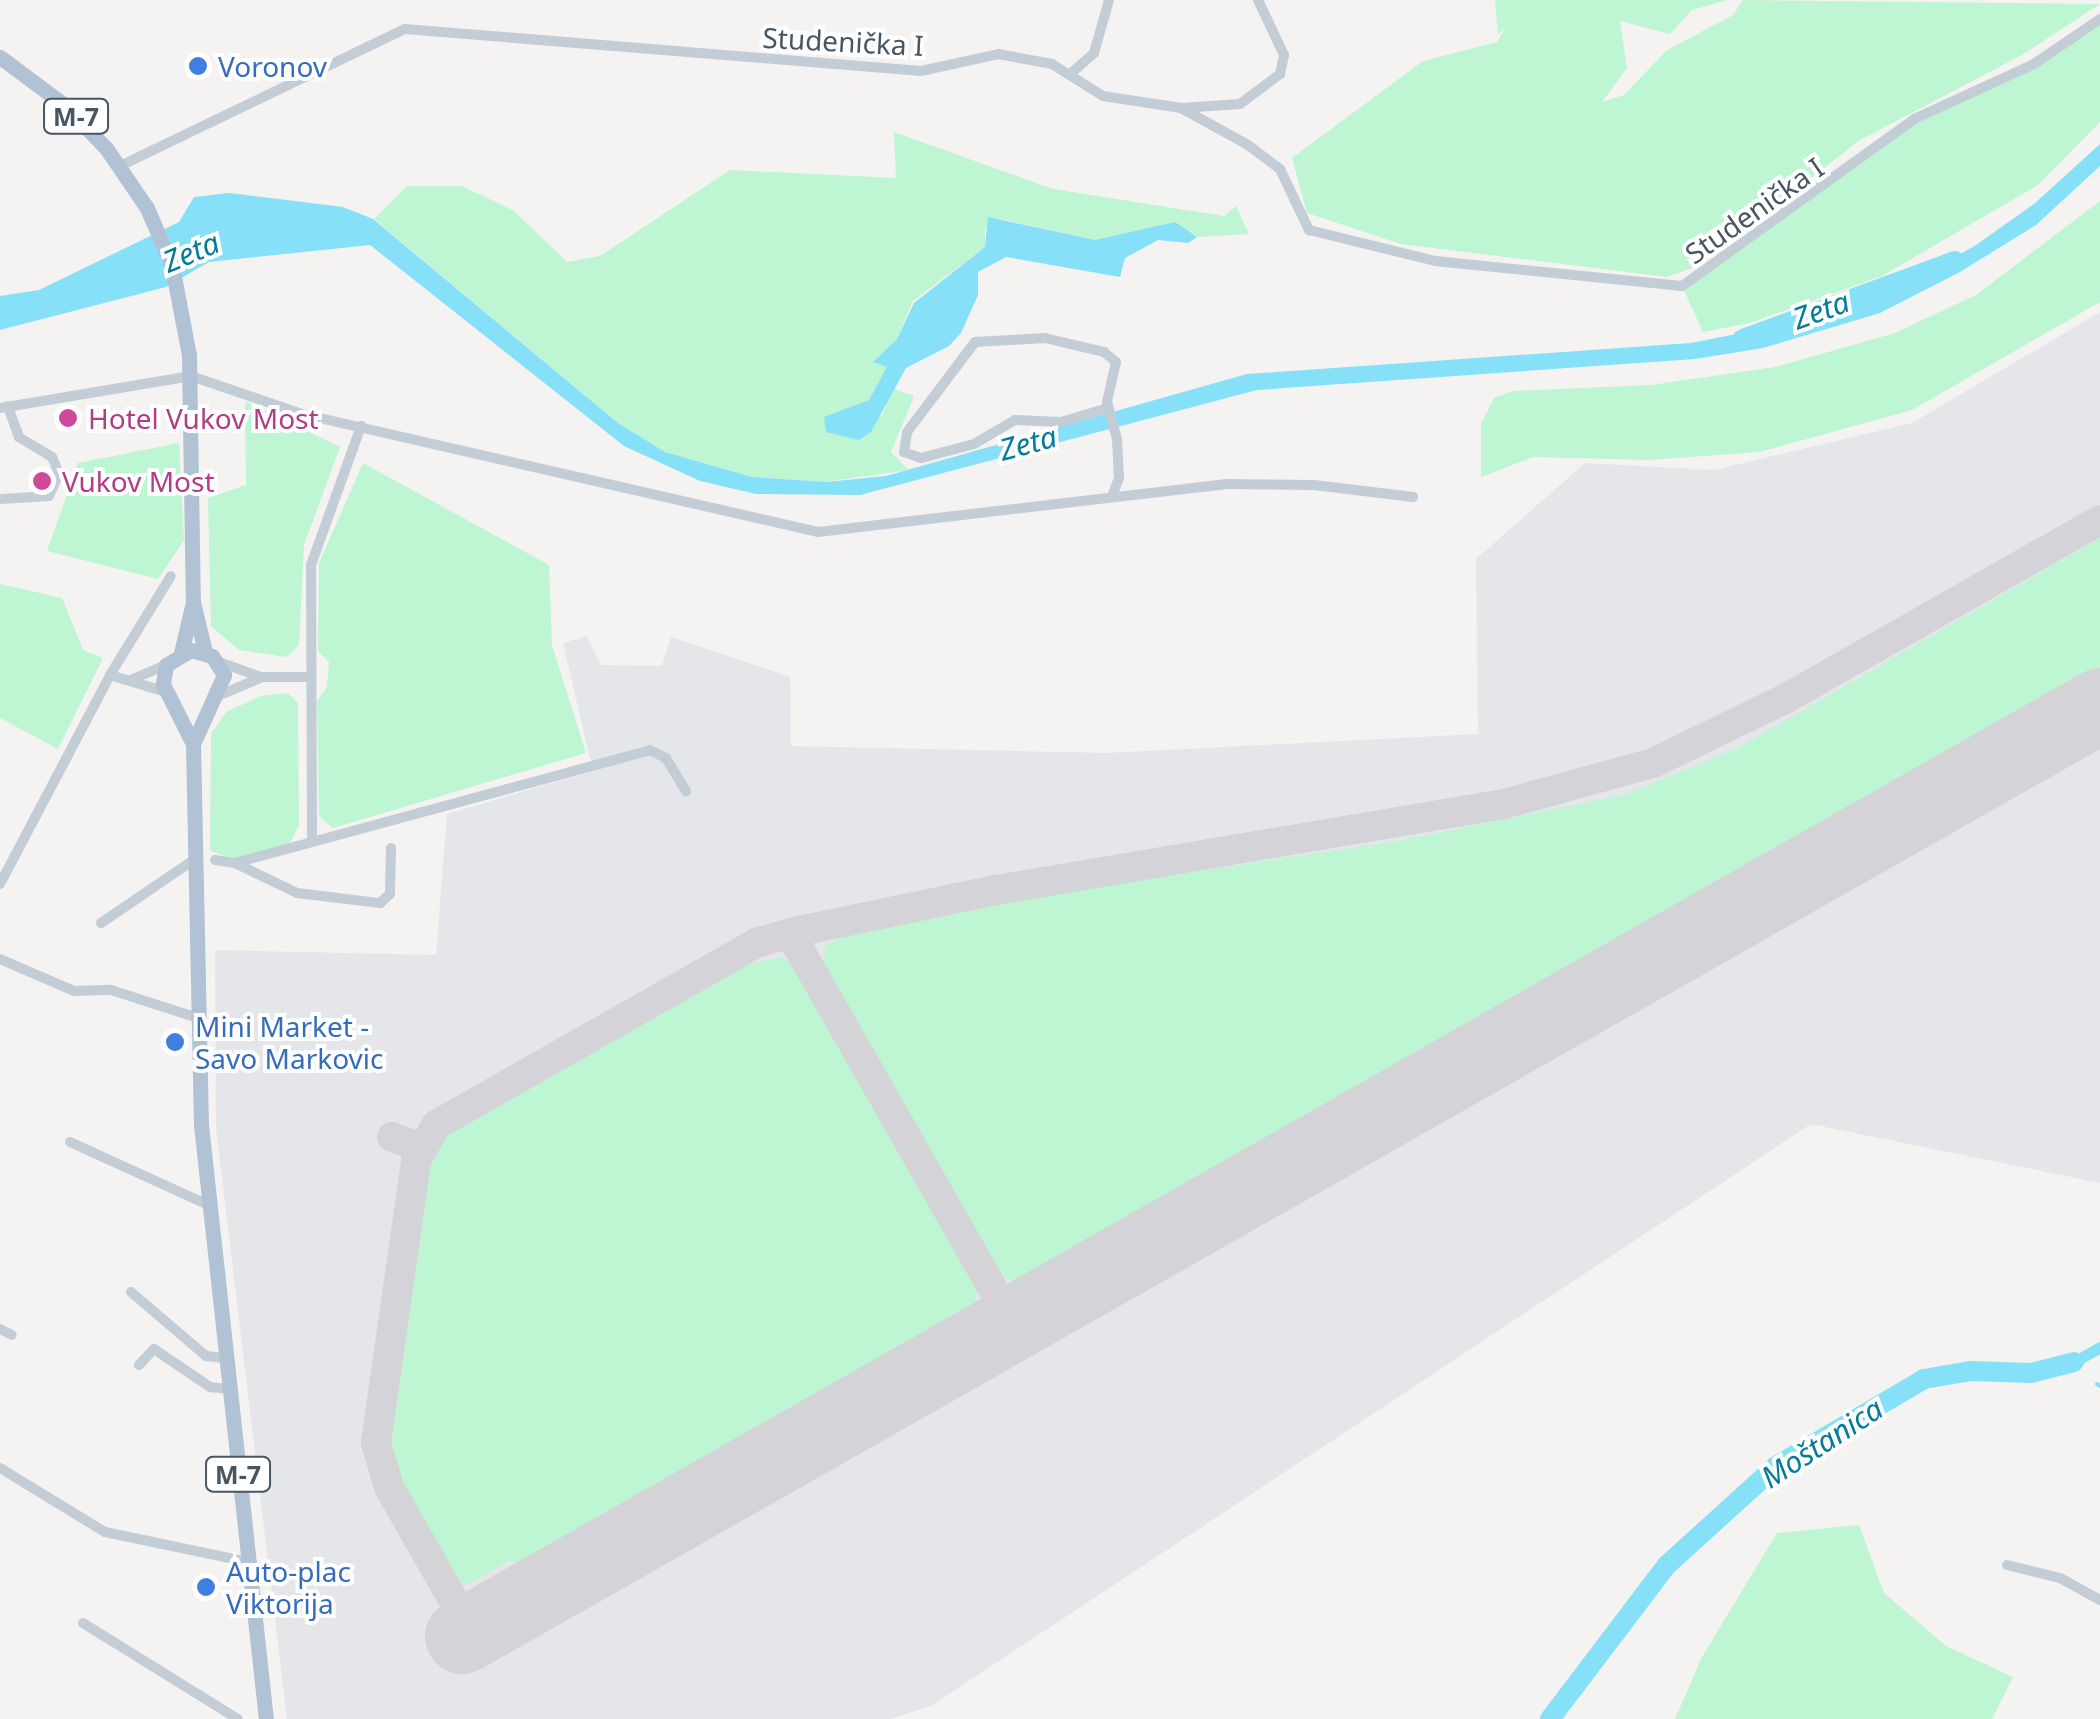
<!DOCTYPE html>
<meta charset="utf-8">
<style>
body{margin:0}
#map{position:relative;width:2100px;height:1719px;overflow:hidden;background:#f5f2f2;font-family:"Noto Sans",sans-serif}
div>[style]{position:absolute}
.airport>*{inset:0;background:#e4e6ea}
.green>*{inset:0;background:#bef5d3}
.water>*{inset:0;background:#86e0f7}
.stream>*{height:4px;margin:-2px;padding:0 2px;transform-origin:2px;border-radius:2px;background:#86e0f7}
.canal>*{height:11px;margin:-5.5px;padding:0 5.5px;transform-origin:5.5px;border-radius:5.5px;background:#86e0f7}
.river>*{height:20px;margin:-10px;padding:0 10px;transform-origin:10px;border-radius:10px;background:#86e0f7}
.taxiway>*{height:30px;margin:-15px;padding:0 15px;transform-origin:15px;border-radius:15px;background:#d4d4d8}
.runway>*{height:75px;margin:-37.5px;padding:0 37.5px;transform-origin:37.5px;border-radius:37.5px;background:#d4d4d8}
.minor>*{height:10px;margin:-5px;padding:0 5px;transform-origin:5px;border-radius:5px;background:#c2cdd5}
.primary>*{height:15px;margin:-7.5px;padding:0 7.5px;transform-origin:7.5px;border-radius:7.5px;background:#b0c2d4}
.dots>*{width:28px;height:28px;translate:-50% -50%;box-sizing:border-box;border:5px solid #fff;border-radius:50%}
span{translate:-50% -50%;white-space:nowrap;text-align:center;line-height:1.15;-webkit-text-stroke:8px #fff;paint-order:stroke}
.shield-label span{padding:2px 8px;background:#fff;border:2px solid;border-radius:8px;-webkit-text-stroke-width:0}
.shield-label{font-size:25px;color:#475663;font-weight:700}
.street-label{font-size:28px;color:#475663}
.shop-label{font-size:28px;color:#366cbe}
.left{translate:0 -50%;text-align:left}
.hotel-label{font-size:28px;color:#b23c85}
.water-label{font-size:30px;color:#037b9b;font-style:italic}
</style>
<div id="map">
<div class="airport">
<div style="clip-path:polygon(2100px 312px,2100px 1183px,1811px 1124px,931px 1706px,891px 1719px,287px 1719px,216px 1128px,215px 950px,436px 955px,447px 814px,593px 771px,563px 643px,587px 636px,601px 665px,662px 666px,671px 637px,790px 677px,791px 746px,1107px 753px,1478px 734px,1476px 559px,1585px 463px,1714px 470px,1912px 423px)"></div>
</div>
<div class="green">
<div style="clip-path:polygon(1495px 0,1727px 0,1692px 10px,1670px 34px,1620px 21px,1627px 68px,1602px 102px,1624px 95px,1667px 50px,1733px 15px,1743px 0,2100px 4px,2022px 55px,1860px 140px,1697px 266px,1667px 277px,1401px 244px,1307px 213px,1292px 158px,1423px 61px,1497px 42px,1506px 26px,1498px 35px)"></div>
<div style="clip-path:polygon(2100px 21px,2100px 122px,2038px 185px,1882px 276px,1750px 323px,1703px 332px,1682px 286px,1916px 118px,2036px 63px)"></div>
<div style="clip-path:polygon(894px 132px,1053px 189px,1224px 216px,1236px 206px,1249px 234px,1197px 237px,1174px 223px,1094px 240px,1005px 220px,985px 229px,985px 247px,913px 301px,897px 339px,874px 361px,888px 367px,869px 400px,825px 418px,882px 416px,892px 388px,914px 396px,891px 452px,909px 470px,823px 482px,752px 477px,665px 452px,618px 423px,374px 219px,407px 186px,462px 186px,514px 211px,567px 262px,600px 256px,730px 170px,896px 178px)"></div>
<div style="clip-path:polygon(2100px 201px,2100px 302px,1912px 410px,1760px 452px,1648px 460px,1533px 457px,1481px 477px,1481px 424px,1494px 398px,1512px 391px,1651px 385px,1775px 367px,1895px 333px,1976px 295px)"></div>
<div style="clip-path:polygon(245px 401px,340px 447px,304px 545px,299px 645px,287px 657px,239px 650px,211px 626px,208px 498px,246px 485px)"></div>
<div style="clip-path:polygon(179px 443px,184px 540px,158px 579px,47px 551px,78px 463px)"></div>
<div style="clip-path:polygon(363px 463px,549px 565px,552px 645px,586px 753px,333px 828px,319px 816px,317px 701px,327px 687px,329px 662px,318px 651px,319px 563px)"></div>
<div style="clip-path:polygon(2100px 538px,2100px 677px,1031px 1280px,1011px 1282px,998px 1272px,824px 963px,825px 946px,852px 932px,1001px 901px,1398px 841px,1624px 795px,1738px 748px)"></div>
<div style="clip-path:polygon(0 584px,62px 598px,83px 650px,103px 658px,58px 749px,0 718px)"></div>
<div style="clip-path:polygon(288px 693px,298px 703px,299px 825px,290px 843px,233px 860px,210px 850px,211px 734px,226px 712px,261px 696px)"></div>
<div style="clip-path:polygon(781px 957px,794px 966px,978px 1290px,975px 1308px,532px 1563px,508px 1561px,469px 1584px,456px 1583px,398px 1477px,387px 1428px,428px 1156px,447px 1134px,642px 1018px,738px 967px)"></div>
<div style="clip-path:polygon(1859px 1525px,1884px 1593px,1946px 1646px,2013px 1677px,1992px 1719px,1675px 1719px,1702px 1657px,1777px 1533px)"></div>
</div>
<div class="water">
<div style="clip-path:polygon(2100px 144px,2100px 166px,2036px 225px,1960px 272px,1880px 313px,1763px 348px,1695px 359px,1257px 390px,860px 495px,756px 494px,700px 481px,624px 446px,370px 245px,209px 262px,166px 287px,0 330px,0 296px,39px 290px,179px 222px,194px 197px,229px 193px,343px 207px,373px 219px,618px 423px,665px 452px,752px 477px,826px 482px,886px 476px,1247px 374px,1691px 343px,1798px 322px,1913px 281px,1976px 245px,2034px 204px)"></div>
<div style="clip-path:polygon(988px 217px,1095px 240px,1175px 222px,1197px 237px,1188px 243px,1158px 240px,1125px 258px,1120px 277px,1006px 257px,978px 272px,978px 295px,961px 333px,949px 346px,906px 368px,871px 432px,859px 440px,826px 432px,824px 417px,869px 400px,887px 367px,873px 362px,897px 339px,914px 303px,985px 247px)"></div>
</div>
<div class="stream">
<div style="left:2097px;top:1384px;width:4px;rotate:34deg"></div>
</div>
<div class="canal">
<div style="left:2074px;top:1362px;width:30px;rotate:-30deg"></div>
</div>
<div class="river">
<div style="left:1743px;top:339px;width:226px;rotate:-20.2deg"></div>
<div style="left:1550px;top:1719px;width:193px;rotate:-52.8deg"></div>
<div style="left:1667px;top:1565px;width:147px;rotate:-42.2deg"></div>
<div style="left:1776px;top:1466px;width:172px;rotate:-30.4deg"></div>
<div style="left:1924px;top:1379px;width:48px;rotate:-9.7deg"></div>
<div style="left:1971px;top:1371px;width:60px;rotate:1.9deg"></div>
<div style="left:2031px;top:1373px;width:44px;rotate:-14.3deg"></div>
</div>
<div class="taxiway">
<div style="left:790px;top:933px;width:446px;rotate:60.3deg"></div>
<div style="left:392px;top:1137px;width:30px;rotate:20deg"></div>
<div style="left:471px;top:1631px;width:166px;rotate:-119.7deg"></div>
<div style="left:389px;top:1487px;width:46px;rotate:-106.5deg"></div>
<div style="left:376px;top:1443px;width:285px;rotate:-81.9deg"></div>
<div style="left:416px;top:1161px;width:41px;rotate:-60.9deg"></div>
<div style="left:436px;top:1125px;width:368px;rotate:-29.6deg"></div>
<div style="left:756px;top:943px;width:35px;rotate:-16deg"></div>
<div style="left:790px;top:933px;width:210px;rotate:-11.8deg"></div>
<div style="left:996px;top:890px;width:515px;rotate:-9.61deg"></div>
<div style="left:1504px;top:804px;width:155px;rotate:-15.4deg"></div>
<div style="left:1653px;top:763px;width:147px;rotate:-25.9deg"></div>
<div style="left:1785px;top:699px;width:362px;rotate:-29.6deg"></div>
</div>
<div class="runway">
<div style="left:462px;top:1636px;width:1884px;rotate:-29.61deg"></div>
</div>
<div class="minor">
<div style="left:1069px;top:75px;width:33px;rotate:-41deg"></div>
<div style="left:1094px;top:53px;width:55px;rotate:-74.2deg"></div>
<div style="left:1182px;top:108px;width:58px;rotate:-3.9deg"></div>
<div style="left:1240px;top:104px;width:50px;rotate:-36.9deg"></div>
<div style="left:1280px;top:74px;width:19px;rotate:-78deg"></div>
<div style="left:1284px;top:55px;width:61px;rotate:-115.3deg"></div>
<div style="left:120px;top:166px;width:316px;rotate:-25.7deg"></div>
<div style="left:405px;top:29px;width:518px;rotate:4.65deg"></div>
<div style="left:921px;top:71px;width:79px;rotate:-12.4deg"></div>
<div style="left:998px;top:54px;width:55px;rotate:10.5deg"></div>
<div style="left:1052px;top:64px;width:60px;rotate:32.1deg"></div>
<div style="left:1103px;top:96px;width:79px;rotate:8.7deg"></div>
<div style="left:1181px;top:108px;width:77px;rotate:28.9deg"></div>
<div style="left:1248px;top:145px;width:40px;rotate:37deg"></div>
<div style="left:1280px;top:169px;width:68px;rotate:64.6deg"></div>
<div style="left:1309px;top:230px;width:130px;rotate:13.8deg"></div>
<div style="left:1435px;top:261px;width:248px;rotate:5.8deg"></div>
<div style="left:1682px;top:286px;width:286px;rotate:-35.7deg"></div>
<div style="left:1914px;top:119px;width:132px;rotate:-24.6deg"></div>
<div style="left:2034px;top:64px;width:80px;rotate:-34.3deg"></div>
<div style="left:0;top:408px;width:194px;rotate:-9.5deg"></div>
<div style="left:191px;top:376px;width:117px;rotate:18.9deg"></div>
<div style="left:302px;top:414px;width:529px;rotate:12.88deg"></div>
<div style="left:818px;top:532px;width:410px;rotate:-6.7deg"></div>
<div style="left:1225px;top:484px;width:89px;rotate:0.6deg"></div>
<div style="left:1314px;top:485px;width:100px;rotate:6.9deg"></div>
<div style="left:1108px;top:408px;width:49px;rotate:163.4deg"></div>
<div style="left:1061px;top:422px;width:46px;rotate:-177.5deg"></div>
<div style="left:1015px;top:420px;width:48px;rotate:149.7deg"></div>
<div style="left:974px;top:444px;width:55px;rotate:165.2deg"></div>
<div style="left:921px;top:458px;width:18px;rotate:-161deg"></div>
<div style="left:904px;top:452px;width:20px;rotate:-81deg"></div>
<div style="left:907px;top:432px;width:113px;rotate:-52.9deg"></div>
<div style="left:975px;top:342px;width:70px;rotate:-3.3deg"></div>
<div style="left:1045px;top:338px;width:61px;rotate:13.3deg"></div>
<div style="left:1104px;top:352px;width:16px;rotate:40deg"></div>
<div style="left:1116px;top:362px;width:41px;rotate:102.7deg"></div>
<div style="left:1107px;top:402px;width:39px;rotate:75deg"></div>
<div style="left:1117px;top:440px;width:38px;rotate:87deg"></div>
<div style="left:1119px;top:478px;width:19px;rotate:111deg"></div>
<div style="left:0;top:499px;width:49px;rotate:-3.5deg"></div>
<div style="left:49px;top:496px;width:24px;rotate:-66deg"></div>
<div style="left:59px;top:474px;width:18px;rotate:-112deg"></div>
<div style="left:52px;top:457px;width:39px;rotate:-149deg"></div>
<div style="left:19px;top:437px;width:33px;rotate:-110deg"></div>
<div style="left:219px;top:662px;width:45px;rotate:19.7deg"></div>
<div style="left:261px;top:677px;width:48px"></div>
<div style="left:110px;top:675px;width:116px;rotate:-58.4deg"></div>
<div style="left:133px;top:679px;width:36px;rotate:-23deg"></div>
<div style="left:218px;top:696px;width:46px;rotate:-23.2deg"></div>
<div style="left:312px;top:842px;width:277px;rotate:-90.2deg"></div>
<div style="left:311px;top:565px;width:148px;rotate:-70.2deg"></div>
<div style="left:215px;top:860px;width:20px;rotate:9deg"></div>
<div style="left:235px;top:863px;width:430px;rotate:-15.2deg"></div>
<div style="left:650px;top:750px;width:18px;rotate:27deg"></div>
<div style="left:666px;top:758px;width:39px;rotate:59deg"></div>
<div style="left:235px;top:863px;width:69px;rotate:25.8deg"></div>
<div style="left:297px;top:893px;width:84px;rotate:6.9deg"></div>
<div style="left:380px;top:903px;width:13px;rotate:-42deg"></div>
<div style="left:390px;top:894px;width:46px;rotate:-88.8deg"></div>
<div style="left:0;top:884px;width:236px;rotate:-62.2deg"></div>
<div style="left:110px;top:675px;width:59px;rotate:16.9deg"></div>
<div style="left:101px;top:923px;width:114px;rotate:-34.2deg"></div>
<div style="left:0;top:959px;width:81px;rotate:23.4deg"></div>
<div style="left:74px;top:991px;width:37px;rotate:-2deg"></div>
<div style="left:111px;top:990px;width:88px;rotate:17.8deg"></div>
<div style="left:70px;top:1142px;width:152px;rotate:24.5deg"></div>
<div style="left:131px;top:1292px;width:99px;rotate:40.5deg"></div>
<div style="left:206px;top:1356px;width:19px;rotate:6deg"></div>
<div style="left:0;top:1329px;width:13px;rotate:27deg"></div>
<div style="left:139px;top:1365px;width:22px;rotate:-47deg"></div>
<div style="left:154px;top:1349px;width:68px;rotate:34.2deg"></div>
<div style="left:210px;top:1387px;width:18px;rotate:6deg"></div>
<div style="left:0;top:1468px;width:123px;rotate:31.4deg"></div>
<div style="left:105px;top:1532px;width:146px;rotate:11.8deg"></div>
<div style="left:2007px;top:1565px;width:55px;rotate:13.8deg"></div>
<div style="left:2060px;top:1578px;width:46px;rotate:28.8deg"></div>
<div style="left:83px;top:1623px;width:182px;rotate:31.8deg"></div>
</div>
<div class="primary">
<div style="left:0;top:57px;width:79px;rotate:36.7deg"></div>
<div style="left:63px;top:104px;width:62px;rotate:45.7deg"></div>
<div style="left:106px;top:148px;width:73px;rotate:55.7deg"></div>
<div style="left:147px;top:208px;width:63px;rotate:66.7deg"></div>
<div style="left:172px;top:266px;width:91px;rotate:79.2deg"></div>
<div style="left:189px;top:355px;width:247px;rotate:89.1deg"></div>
<div style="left:193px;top:602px;width:51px;rotate:76.5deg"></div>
<div style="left:181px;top:653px;width:48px;rotate:-76.8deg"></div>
<div style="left:193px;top:744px;width:76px;rotate:-65.8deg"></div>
<div style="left:224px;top:675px;width:22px;rotate:-122deg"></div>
<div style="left:212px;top:656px;width:22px;rotate:-164deg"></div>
<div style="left:191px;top:650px;width:29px;rotate:149deg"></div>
<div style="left:166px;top:665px;width:19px;rotate:99deg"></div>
<div style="left:163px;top:684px;width:67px;rotate:63.4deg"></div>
<div style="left:193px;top:744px;width:381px;rotate:88.8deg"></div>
<div style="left:201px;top:1125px;width:598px;rotate:83.76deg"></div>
</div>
<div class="dots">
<div style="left:198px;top:66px;background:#3f7fe0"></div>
<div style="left:68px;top:418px;background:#d1479c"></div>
<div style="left:42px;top:481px;background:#d1479c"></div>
<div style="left:175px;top:1042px;background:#3f7fe0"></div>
<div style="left:206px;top:1587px;background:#3f7fe0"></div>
</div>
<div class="shield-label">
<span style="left:76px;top:116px">M-7</span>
<span style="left:238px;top:1474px">M-7</span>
</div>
<div class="street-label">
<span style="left:843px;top:41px;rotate:3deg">Studenička I</span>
<span style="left:1754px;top:210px;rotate:-35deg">Studenička I</span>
</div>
<div class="shop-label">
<span class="left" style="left:218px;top:66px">Voronov</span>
<span class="left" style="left:195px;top:1042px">Mini Market -<br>Savo Markovic</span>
<span class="left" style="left:226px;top:1587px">Auto-plac<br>Viktorija</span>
</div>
<div class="hotel-label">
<span class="left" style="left:88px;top:418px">Hotel Vukov Most</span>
<span class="left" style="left:62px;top:481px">Vukov Most</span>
</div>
<div class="water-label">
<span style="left:191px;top:252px;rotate:-23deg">Zeta</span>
<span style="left:1821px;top:310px;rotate:-20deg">Zeta</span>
<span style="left:1028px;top:443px;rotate:-15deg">Zeta</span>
<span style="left:1822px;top:1443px;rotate:-33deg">Moštanica</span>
</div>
</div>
